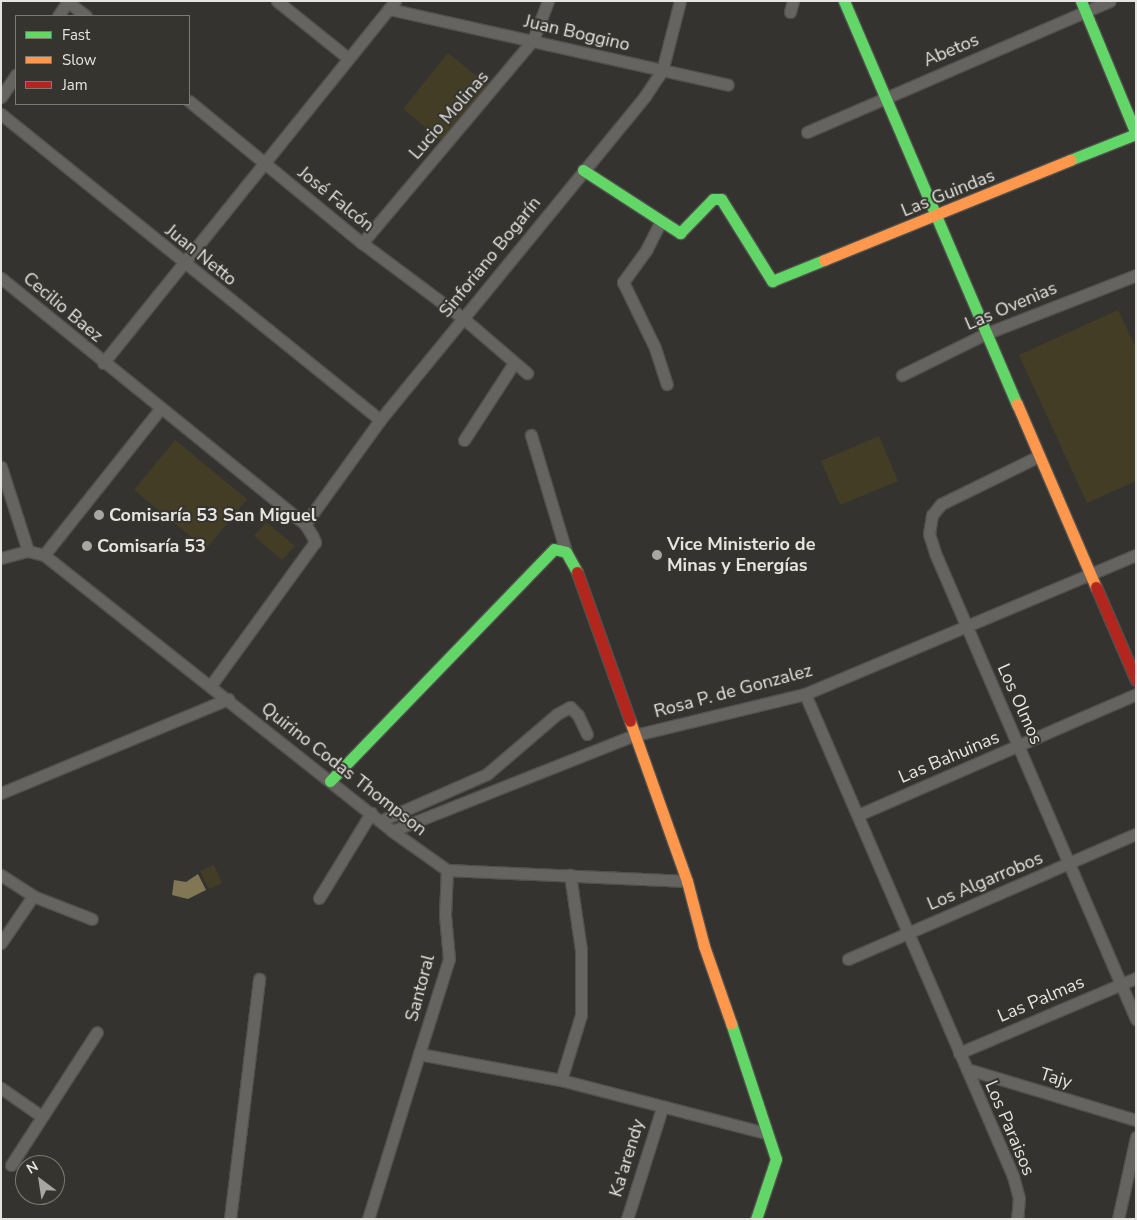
<!DOCTYPE html>
<meta charset="utf-8">
<style>
body{margin:0}
#map{position:relative;width:1137px;height:1220px;overflow:hidden;background:#343330;font-family:"Nunito Sans",sans-serif}
div>[style]{position:absolute}
.green>*{inset:0;background:#443d26}
.water>*{inset:0;background:#827755}
.roads{filter:drop-shadow(1px 0 #50504d) drop-shadow(-1px 0 #50504d) drop-shadow(0 1px #50504d) drop-shadow(0 -1px #50504d)}
.street>*{height:11px;margin:-5.5px;padding:0 5.5px;transform-origin:5.5px;border-radius:5.5px;background:#656461}
.fast>*{height:11px;margin:-5.5px;padding:0 5.5px;transform-origin:5.5px;border-radius:5.5px;background:#63d668}
.slow>*{height:11px;margin:-5.5px;padding:0 5.5px;transform-origin:5.5px;border-radius:5.5px;background:#ff974d}
.jam>*{height:11px;margin:-5.5px;padding:0 5.5px;transform-origin:5.5px;border-radius:5.5px;background:#b3261e}
.dots>*{width:14px;height:14px;translate:-50% -50%;box-sizing:border-box;border:2px solid #35342f;border-radius:50%}
span{translate:-50% -50%;white-space:nowrap;text-align:center;line-height:1.15;-webkit-text-stroke:4px #35342f;paint-order:stroke}
.street-label{font-size:18px;color:#e5e4e1}
.poi-label{font-size:18px;color:#e5e4e1;font-weight:700}
.left{translate:0 -50%;text-align:left}
.frame{position:absolute;inset:0;border:2px solid #e5e4e1;pointer-events:none}
.legend{position:absolute;left:15px;top:15px;width:175px;height:90px;box-sizing:border-box;background:#35342f;border:1px solid #7b7a76;margin:0;padding:6px 9px;list-style:none;font-size:15px;color:#e5e4e1}
.legend li{display:flex;align-items:center;gap:10px;height:25px}
.legend b{width:25px;border:1px solid #7b7a76}
.north{position:absolute;left:15px;top:1155px;width:50px;height:50px;box-sizing:border-box;background:#35342f;border:1px solid #7b7a76;border-radius:50%;rotate:329deg;font-size:14px;font-weight:700;line-height:20px;text-align:center;color:#e5e4e1}
.north::after{content:'';display:block;margin:auto;width:18px;height:22px;background:#a7a6a3;clip-path:polygon(50% 0,100% 100%,50% 72%,0 100%)}
</style>
<div id="map">
<div class="green">
<div style="clip-path:polygon(448px 53px,488px 85px,442px 141px,403px 109px)"></div>
<div style="clip-path:polygon(1118px 310px,1136px 348px,1136px 481px,1087px 503px,1019px 355px)"></div>
<div style="clip-path:polygon(879px 436px,898px 481px,840px 505px,821px 461px)"></div>
<div style="clip-path:polygon(175px 440px,247px 499px,206px 549px,134px 490px)"></div>
<div style="clip-path:polygon(266px 522px,295px 546px,282px 560px,254px 536px)"></div>
<div style="clip-path:polygon(214px 865px,222px 883px,209px 889px,200px 871px)"></div>
</div>
<div class="water">
<div style="clip-path:polygon(198px 874px,206px 890px,188px 899px,172px 895px,174px 880px,186px 882px)"></div>
</div>
<div class="roads">
<div class="street">
<div style="left:277px;top:1px;width:91px;rotate:38.8deg"></div>
<div style="left:68px;top:2px;width:23px;rotate:38deg"></div>
<div style="left:389px;top:9px;width:347px;rotate:12.6deg"></div>
<div style="left:790px;top:12px;width:11px;rotate:-75deg"></div>
<div style="left:58px;top:16px;width:18px;rotate:-56deg"></div>
<div style="left:1px;top:97px;width:27px;rotate:-56deg"></div>
<div style="left:189px;top:101px;width:224px;rotate:39.4deg"></div>
<div style="left:362px;top:243px;width:127px;rotate:36.7deg"></div>
<div style="left:464px;top:319px;width:83px;rotate:40.6deg"></div>
<div style="left:1px;top:114px;width:487px;rotate:38.9deg"></div>
<div style="left:807px;top:132px;width:330px;rotate:-23.4deg"></div>
<div style="left:660px;top:223px;width:29px;rotate:117deg"></div>
<div style="left:647px;top:249px;width:41px;rotate:126deg"></div>
<div style="left:623px;top:282px;width:73px;rotate:64.1deg"></div>
<div style="left:655px;top:348px;width:38px;rotate:72deg"></div>
<div style="left:362px;top:243px;width:265px;rotate:-49.9deg"></div>
<div style="left:533px;top:40px;width:42px;rotate:-69deg"></div>
<div style="left:1px;top:278px;width:391px;rotate:39deg"></div>
<div style="left:305px;top:524px;width:13px;rotate:58deg"></div>
<div style="left:312px;top:535px;width:8px;rotate:67deg"></div>
<div style="left:315px;top:542px;width:177px;rotate:126deg"></div>
<div style="left:103px;top:363px;width:465px;rotate:-51.1deg"></div>
<div style="left:902px;top:375px;width:93px;rotate:-26.3deg"></div>
<div style="left:985px;top:334px;width:162px;rotate:-21.3deg"></div>
<div style="left:531px;top:435px;width:122px;rotate:73.3deg"></div>
<div style="left:464px;top:440px;width:92px;rotate:-57deg"></div>
<div style="left:1039px;top:456px;width:109px;rotate:153.9deg"></div>
<div style="left:941px;top:504px;width:14px;rotate:129deg"></div>
<div style="left:932px;top:515px;width:19px;rotate:99deg"></div>
<div style="left:929px;top:534px;width:20px;rotate:72deg"></div>
<div style="left:935px;top:553px;width:508px;rotate:66.67deg"></div>
<div style="left:1px;top:467px;width:88px;rotate:72.2deg"></div>
<div style="left:305px;top:524px;width:128px;rotate:-54.2deg"></div>
<div style="left:380px;top:420px;width:419px;rotate:-50.7deg"></div>
<div style="left:645px;top:96px;width:30px;rotate:-56deg"></div>
<div style="left:662px;top:71px;width:72px;rotate:-75.6deg"></div>
<div style="left:44px;top:555px;width:186px;rotate:-51.5deg"></div>
<div style="left:1px;top:558px;width:28px;rotate:-15deg"></div>
<div style="left:28px;top:551px;width:16px;rotate:14deg"></div>
<div style="left:44px;top:555px;width:444px;rotate:38.4deg"></div>
<div style="left:392px;top:831px;width:67px;rotate:35.3deg"></div>
<div style="left:447px;top:870px;width:240px;rotate:2.6deg"></div>
<div style="left:805px;top:694px;width:525px;rotate:66.66deg"></div>
<div style="left:1013px;top:1176px;width:23px;rotate:75deg"></div>
<div style="left:1019px;top:1198px;width:21px;rotate:95deg"></div>
<div style="left:1px;top:793px;width:246px;rotate:-22.5deg"></div>
<div style="left:858px;top:815px;width:303px;rotate:-23.5deg"></div>
<div style="left:380px;top:821px;width:117px;rotate:-23.7deg"></div>
<div style="left:487px;top:774px;width:92px;rotate:-40.6deg"></div>
<div style="left:557px;top:714px;width:15px;rotate:-28deg"></div>
<div style="left:570px;top:707px;width:11px;rotate:45deg"></div>
<div style="left:578px;top:715px;width:21px;rotate:65deg"></div>
<div style="left:392px;top:831px;width:261px;rotate:-21.6deg"></div>
<div style="left:635px;top:735px;width:175px;rotate:-13.6deg"></div>
<div style="left:805px;top:694px;width:359px;rotate:-22.8deg"></div>
<div style="left:1px;top:875px;width:38px;rotate:33deg"></div>
<div style="left:33px;top:896px;width:63px;rotate:21.3deg"></div>
<div style="left:319px;top:898px;width:100px;rotate:-58.5deg"></div>
<div style="left:1px;top:943px;width:57px;rotate:-55.8deg"></div>
<div style="left:848px;top:959px;width:314px;rotate:-23.5deg"></div>
<div style="left:959px;top:1053px;width:192px;rotate:-23deg"></div>
<div style="left:419px;top:1054px;width:100px;rotate:-72.5deg"></div>
<div style="left:449px;top:959px;width:44px;rotate:-95.2deg"></div>
<div style="left:445px;top:915px;width:45px;rotate:-87.5deg"></div>
<div style="left:967px;top:1069px;width:177px;rotate:16.8deg"></div>
<div style="left:561px;top:1080px;width:68px;rotate:-72.9deg"></div>
<div style="left:581px;top:1015px;width:65px;rotate:-90deg"></div>
<div style="left:581px;top:950px;width:76px;rotate:-98.3deg"></div>
<div style="left:1px;top:1088px;width:49px;rotate:35deg"></div>
<div style="left:11px;top:1165px;width:158px;rotate:-57.1deg"></div>
<div style="left:230px;top:1219px;width:242px;rotate:-83.1deg"></div>
<div style="left:368px;top:1219px;width:173px;rotate:-72.8deg"></div>
<div style="left:419px;top:1054px;width:144px;rotate:10.4deg"></div>
<div style="left:561px;top:1080px;width:212px;rotate:14.5deg"></div>
<div style="left:627px;top:1219px;width:116px;rotate:-72.5deg"></div>
<div style="left:1118px;top:1219px;width:84px;rotate:-77.6deg"></div>
</div>
<div class="fast">
<div style="left:844px;top:1px;width:439px;rotate:66.8deg"></div>
<div style="left:1081px;top:1px;width:144px;rotate:67.5deg"></div>
<div style="left:1070px;top:160px;width:71px;rotate:-21.5deg"></div>
<div style="left:583px;top:170px;width:116px;rotate:33deg"></div>
<div style="left:680px;top:233px;width:47px;rotate:-45.9deg"></div>
<div style="left:713px;top:199px;width:8px"></div>
<div style="left:721px;top:199px;width:97px;rotate:58.1deg"></div>
<div style="left:772px;top:281px;width:56px;rotate:-22deg"></div>
<div style="left:330px;top:781px;width:322px;rotate:-46deg"></div>
<div style="left:554px;top:549px;width:12px;rotate:14deg"></div>
<div style="left:566px;top:552px;width:23px;rotate:61deg"></div>
<div style="left:731px;top:1023px;width:143px;rotate:71.7deg"></div>
<div style="left:776px;top:1159px;width:63px;rotate:108.4deg"></div>
</div>
<div class="slow">
<div style="left:824px;top:260px;width:266px;rotate:-22.1deg"></div>
<div style="left:1017px;top:404px;width:199px;rotate:66.7deg"></div>
<div style="left:630px;top:721px;width:170px;rotate:70.4deg"></div>
<div style="left:687px;top:881px;width:67px;rotate:75.3deg"></div>
<div style="left:704px;top:946px;width:82px;rotate:70.7deg"></div>
</div>
<div class="jam">
<div style="left:577px;top:572px;width:158px;rotate:70.4deg"></div>
<div style="left:1096px;top:587px;width:101px;rotate:66.7deg"></div>
</div>
</div>
<div class="dots">
<div style="left:99px;top:515px;background:#a7a6a3"></div>
<div style="left:87px;top:546px;background:#a7a6a3"></div>
<div style="left:657px;top:555px;background:#a7a6a3"></div>
</div>
<div class="street-label">
<span style="left:577px;top:33px;rotate:13deg">Juan Boggino</span>
<span style="left:951px;top:50px;rotate:-23deg">Abetos</span>
<span style="left:449px;top:115px;rotate:-49deg">Lucio Molinas</span>
<span style="left:948px;top:193px;rotate:-22deg">Las Guindas</span>
<span style="left:336px;top:199px;rotate:39deg">José Falcón</span>
<span style="left:201px;top:255px;rotate:39deg">Juan Netto</span>
<span style="left:490px;top:257px;rotate:-51deg">Sinforiano Bogarín</span>
<span style="left:1011px;top:306px;rotate:-23deg">Las Ovenias</span>
<span style="left:63px;top:307px;rotate:40deg">Cecilio Baez</span>
<span style="left:733px;top:691px;rotate:-15deg">Rosa P. de Gonzalez</span>
<span style="left:1020px;top:704px;rotate:66deg">Los Olmos</span>
<span style="left:949px;top:757px;rotate:-23deg">Las Bahuinas</span>
<span style="left:344px;top:769px;rotate:38deg">Quirino Codas Thompson</span>
<span style="left:985px;top:881px;rotate:-23deg">Los Algarrobos</span>
<span style="left:420px;top:988px;rotate:-75deg">Santoral</span>
<span style="left:1041px;top:999px;rotate:-23deg">Las Palmas</span>
<span style="left:1056px;top:1078px;rotate:17deg">Tajy</span>
<span style="left:1010px;top:1128px;rotate:67deg">Los Paraisos</span>
<span style="left:627px;top:1158px;rotate:-73deg">Ka'arendy</span>
</div>
<div class="poi-label">
<span class="left" style="left:109px;top:515px">Comisaría 53 San Miguel</span>
<span class="left" style="left:667px;top:555px">Vice Ministerio de<br>Minas y Energías</span>
<span class="left" style="left:97px;top:546px">Comisaría 53</span>
</div>
<div class="frame"></div>
<ul class="legend">
<li><b style="height:6px;background:#63d668"></b>Fast</li>
<li><b style="height:6px;background:#ff974d"></b>Slow</li>
<li><b style="height:6px;background:#b3261e"></b>Jam</li>
</ul>
<div class="north">N</div>
</div>
